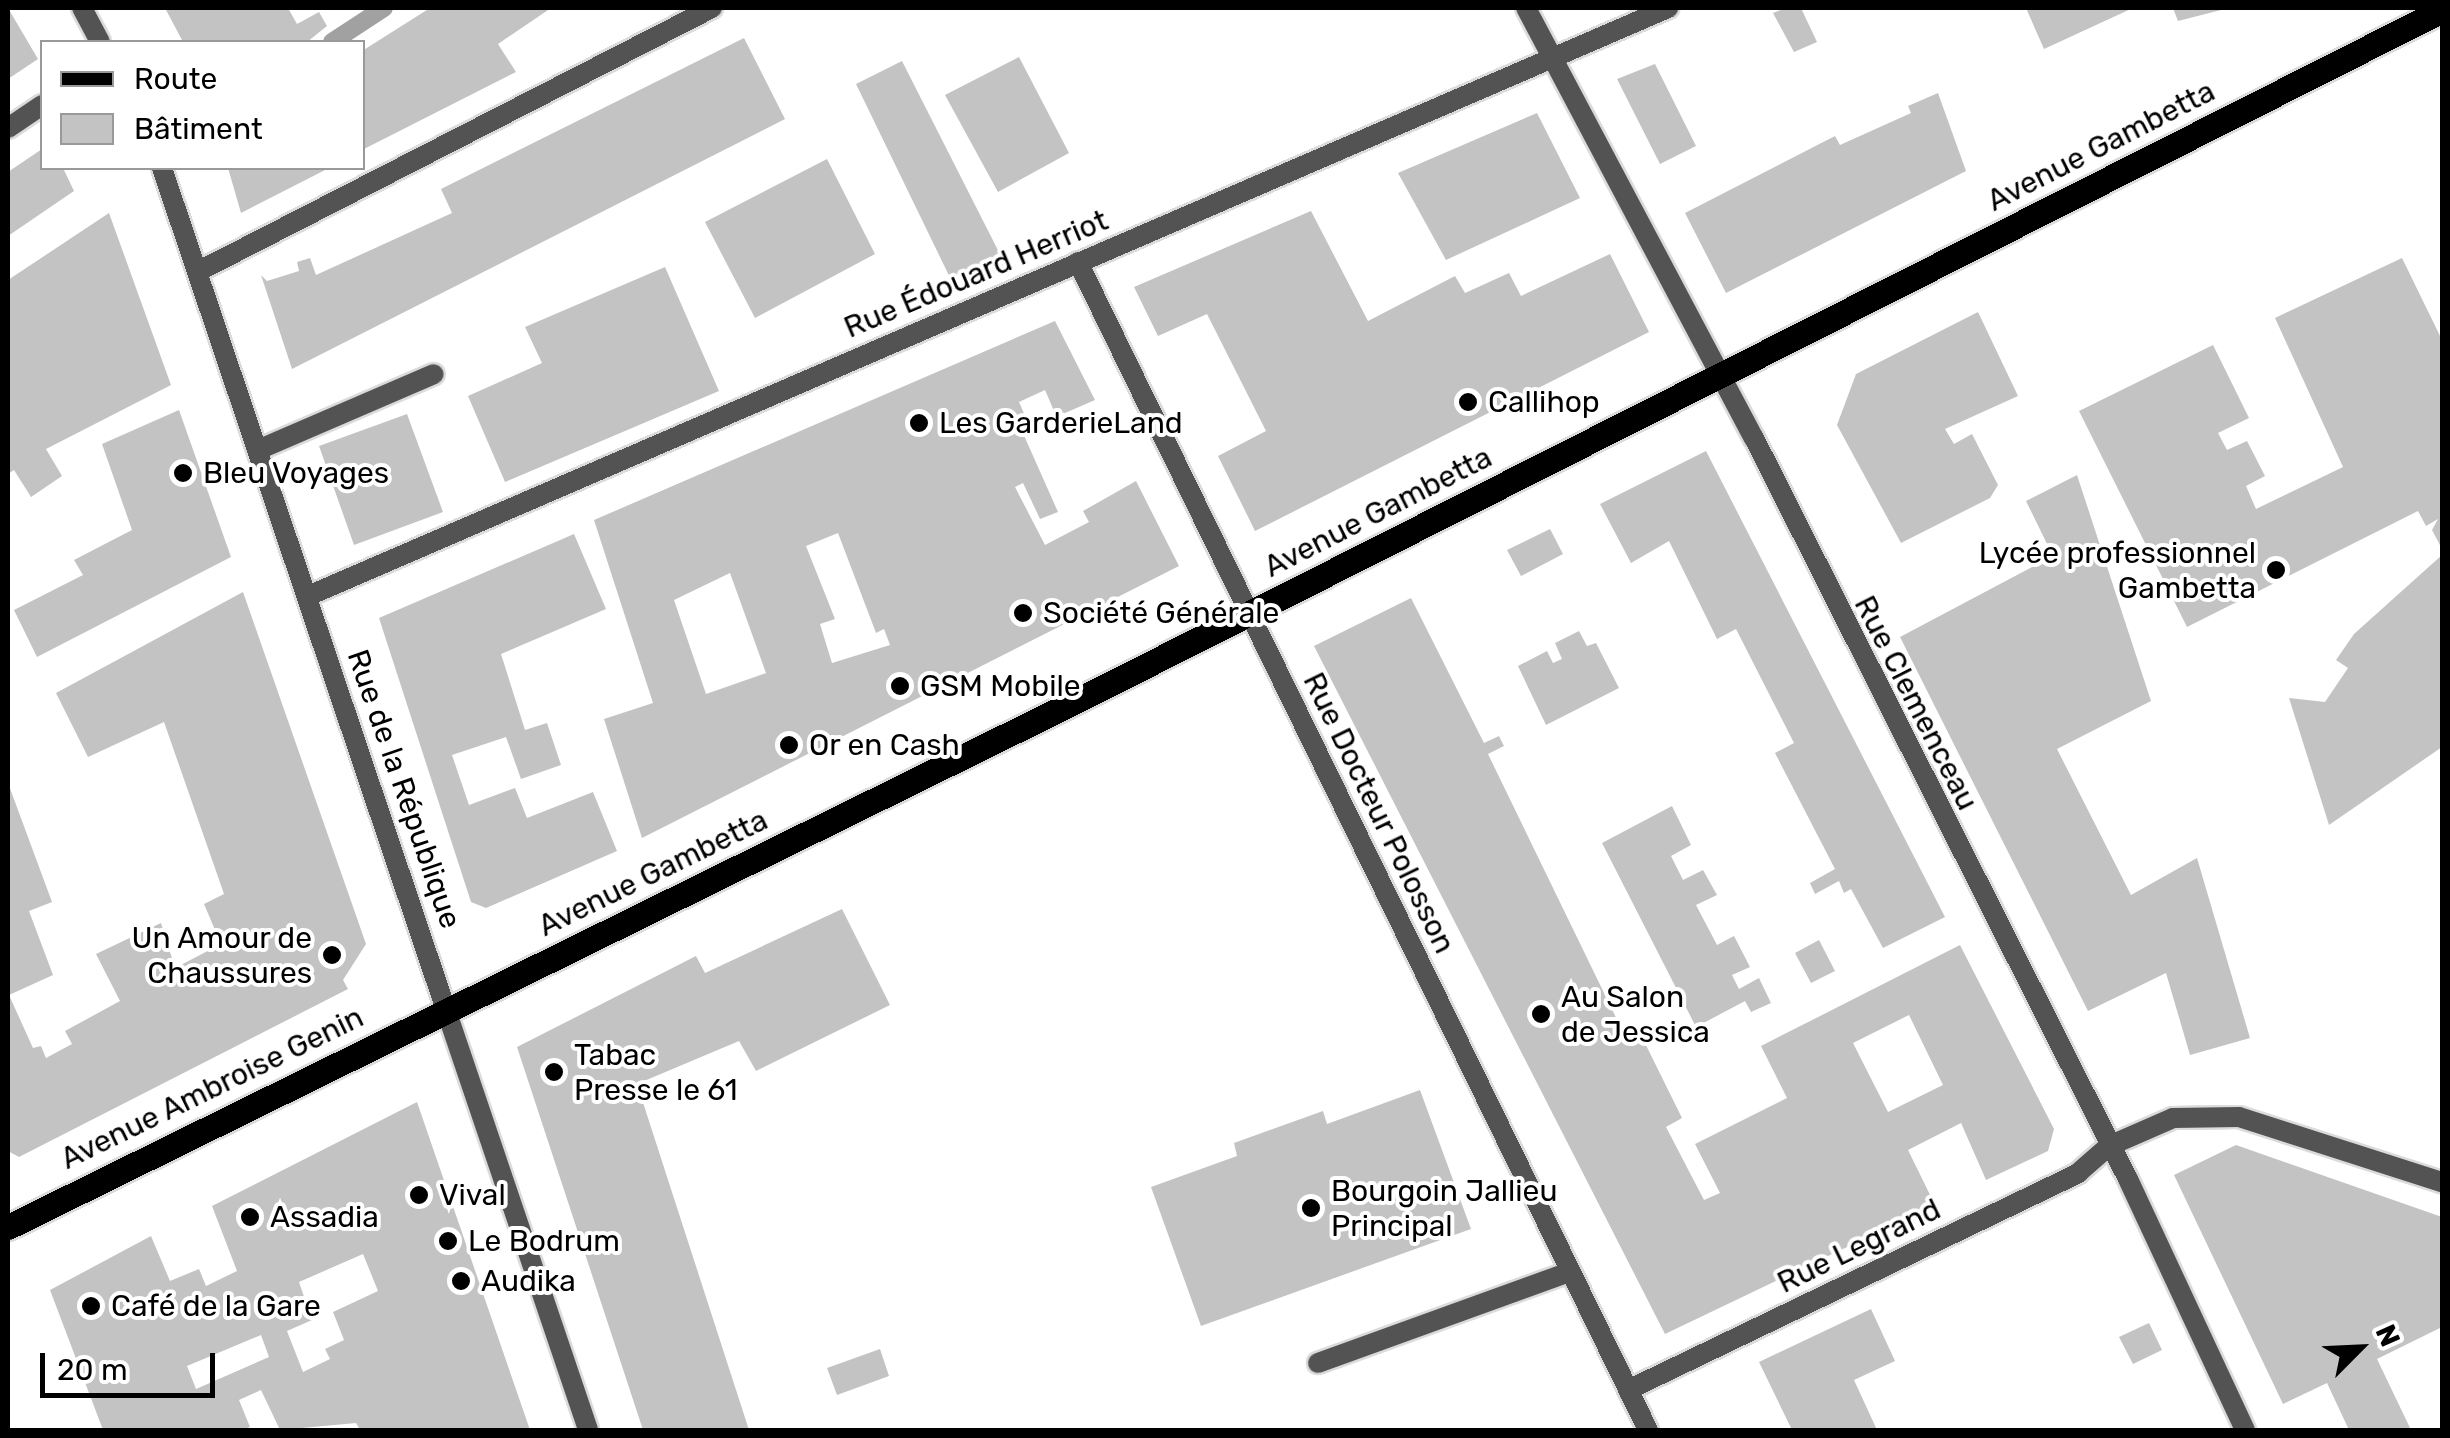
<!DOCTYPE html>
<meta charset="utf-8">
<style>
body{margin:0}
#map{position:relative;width:2450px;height:1438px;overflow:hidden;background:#fff;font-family:Rubik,sans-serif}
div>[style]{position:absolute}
.stream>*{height:18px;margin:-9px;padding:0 9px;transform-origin:9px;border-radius:9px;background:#a1a1a1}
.building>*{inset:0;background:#c3c3c3}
.roads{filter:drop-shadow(2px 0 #dbdbdb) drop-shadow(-2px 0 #dbdbdb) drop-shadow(0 2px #dbdbdb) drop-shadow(0 -2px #dbdbdb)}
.service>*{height:20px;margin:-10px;padding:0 10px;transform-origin:10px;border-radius:10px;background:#535353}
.minor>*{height:20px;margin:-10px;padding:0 10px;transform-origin:10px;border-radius:10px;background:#535353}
.tertiary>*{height:20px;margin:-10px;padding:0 10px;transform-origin:10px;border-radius:10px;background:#535353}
.primary>*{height:25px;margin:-12.5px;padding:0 12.5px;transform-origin:12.5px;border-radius:12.5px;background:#000}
.dots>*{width:28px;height:28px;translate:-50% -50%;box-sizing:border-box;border:5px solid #fff;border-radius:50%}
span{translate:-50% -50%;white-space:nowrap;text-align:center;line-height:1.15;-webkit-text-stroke:8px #fff;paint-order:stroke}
.street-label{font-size:30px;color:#000}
.poi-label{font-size:30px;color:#000}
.left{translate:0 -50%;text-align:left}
.right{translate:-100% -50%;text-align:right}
.frame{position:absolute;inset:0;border:10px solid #000;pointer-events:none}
.legend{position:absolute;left:40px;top:40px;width:325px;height:130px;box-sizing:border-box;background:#fff;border:2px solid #999;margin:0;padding:12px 18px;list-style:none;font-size:30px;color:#000}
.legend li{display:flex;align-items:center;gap:20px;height:50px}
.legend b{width:50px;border:2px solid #999}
.north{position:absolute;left:2310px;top:1298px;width:100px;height:100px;-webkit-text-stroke:8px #fff;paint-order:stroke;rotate:66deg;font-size:28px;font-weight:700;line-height:40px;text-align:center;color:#000}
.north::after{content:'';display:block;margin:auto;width:35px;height:45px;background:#000;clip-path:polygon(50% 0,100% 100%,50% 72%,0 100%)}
.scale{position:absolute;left:40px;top:1353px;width:175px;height:45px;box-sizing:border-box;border:5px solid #000;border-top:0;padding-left:12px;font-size:30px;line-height:35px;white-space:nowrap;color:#000;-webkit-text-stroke:8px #fff;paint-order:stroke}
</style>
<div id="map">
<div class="stream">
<div style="left:332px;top:42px;width:62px;rotate:-33.2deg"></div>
</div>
<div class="building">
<div style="clip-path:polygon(8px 8px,38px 59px,8px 79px)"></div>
<div style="clip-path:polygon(165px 8px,288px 8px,297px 24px,319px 12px,327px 26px,307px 42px,183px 42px)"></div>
<div style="clip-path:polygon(430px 8px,551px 8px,498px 44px,516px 72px,362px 150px,362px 51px)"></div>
<div style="clip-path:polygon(1786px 8px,1801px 8px,1817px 42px,1794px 52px,1773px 13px)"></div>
<div style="clip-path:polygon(2026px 8px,2133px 8px,2044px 49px)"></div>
<div style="clip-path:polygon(2173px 8px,2229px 8px,2178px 21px)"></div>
<div style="clip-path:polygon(744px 38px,785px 119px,292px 369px,261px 275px,267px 281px,299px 271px,297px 262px,310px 258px,316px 275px,452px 213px,441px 189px)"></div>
<div style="clip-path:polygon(1019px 57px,1069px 153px,998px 192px,945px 95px)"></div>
<div style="clip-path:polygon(902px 61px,1007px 268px,956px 290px,856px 84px)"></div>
<div style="clip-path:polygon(1655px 64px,1696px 146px,1660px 164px,1617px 79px)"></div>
<div style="clip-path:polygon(1938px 93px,1966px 171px,1726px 293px,1685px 213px,1835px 136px,1840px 145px,1911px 113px,1908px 106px)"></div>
<div style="clip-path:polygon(1537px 113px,1580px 198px,1446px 260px,1398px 173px)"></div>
<div style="clip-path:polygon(42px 149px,42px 168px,63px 168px,74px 191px,8px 236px,8px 172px)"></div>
<div style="clip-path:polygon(827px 159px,875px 254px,755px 318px,705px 222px)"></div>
<div style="clip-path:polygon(228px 168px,329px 168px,241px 213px)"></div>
<div style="clip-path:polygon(1311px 211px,1368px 321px,1455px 276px,1465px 293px,1509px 273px,1521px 296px,1610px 254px,1649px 332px,1255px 531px,1218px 456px,1266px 431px,1207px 314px,1158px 336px,1134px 287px)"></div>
<div style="clip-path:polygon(109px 213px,171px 385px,46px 449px,62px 476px,31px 497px,14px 470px,8px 474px,8px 280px)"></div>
<div style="clip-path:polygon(2402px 258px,2442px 340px,2442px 549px,2432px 530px,2438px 519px,2426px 526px,2418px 511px,2187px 627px,2079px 411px,2213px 345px,2249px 418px,2218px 433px,2227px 450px,2247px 441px,2265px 476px,2246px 486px,2256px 509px,2343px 467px,2275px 318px)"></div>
<div style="clip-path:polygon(665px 267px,719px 391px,505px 482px,468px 396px,542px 363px,525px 327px)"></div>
<div style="clip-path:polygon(1978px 312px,2018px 396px,1945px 429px,1954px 444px,1972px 434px,1998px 485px,1990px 498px,1901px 543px,1837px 425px,1856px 374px)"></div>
<div style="clip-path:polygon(evenodd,1055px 321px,1095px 400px,1065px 413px,1054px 411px,1045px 390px,1019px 402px,1030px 427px,1022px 431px,1058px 512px,1040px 519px,1023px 483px,1015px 487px,1045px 545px,1089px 522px,1083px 511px,1136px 481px,1179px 566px,642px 838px,604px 719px,653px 703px,594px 520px,1055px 321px,838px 533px,876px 633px,884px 629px,890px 645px,832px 663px,820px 624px,835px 619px,806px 546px,838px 533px,1055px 321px,730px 573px,766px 673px,706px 694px,674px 600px,730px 573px)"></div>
<div style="clip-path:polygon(179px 410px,231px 557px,37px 657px,14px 610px,83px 575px,74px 560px,132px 530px,102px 444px)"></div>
<div style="clip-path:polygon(407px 414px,443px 512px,354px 545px,319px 446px)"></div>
<div style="clip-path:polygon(1706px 451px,1945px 917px,1883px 948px,1851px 889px,1844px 893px,1839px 881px,1815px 894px,1810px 883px,1835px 869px,1775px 753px,1794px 743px,1736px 629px,1717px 639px,1669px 541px,1631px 563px,1600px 504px)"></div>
<div style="clip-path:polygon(2077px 475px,2151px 701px,2057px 749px,2131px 895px,2197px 858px,2250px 1038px,2190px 1055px,2166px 973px,2088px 1011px,1900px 637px,2053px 556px,2026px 501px)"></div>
<div style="clip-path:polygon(1550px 529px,1563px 554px,1521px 576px,1507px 550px)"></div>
<div style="clip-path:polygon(574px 534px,606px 609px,501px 654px,525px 730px,547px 723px,561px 765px,521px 779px,506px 737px,452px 755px,469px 805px,515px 788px,527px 818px,593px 792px,617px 851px,486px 908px,471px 902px,379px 618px)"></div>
<div style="clip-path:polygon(2442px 555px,2442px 747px,2329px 825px,2289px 698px,2325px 702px,2348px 668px,2336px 660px,2354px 634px)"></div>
<div style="clip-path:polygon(243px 592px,366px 944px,343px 980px,348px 989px,19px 1157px,8px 1151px,8px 783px,52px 902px,29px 911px,53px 975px,9px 995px,33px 1048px,41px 1046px,46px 1058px,72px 1044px,65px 1031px,120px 1001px,96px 954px,161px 923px,175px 968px,221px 944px,204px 904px,224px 894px,164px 722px,88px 757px,56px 693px)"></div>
<div style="clip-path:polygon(evenodd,1411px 598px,1484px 743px,1499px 736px,1504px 746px,1488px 754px,1623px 1032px,1636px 1025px,1682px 1118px,1666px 1127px,1704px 1200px,1720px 1193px,1695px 1144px,1787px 1098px,1761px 1046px,1960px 945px,2054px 1129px,2048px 1151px,1986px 1180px,1961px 1123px,1908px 1150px,1935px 1205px,1665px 1334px,1314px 646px,1411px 598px,1909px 1015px,1943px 1085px,1888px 1112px,1853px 1043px,1909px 1015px)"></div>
<div style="clip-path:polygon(1579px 631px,1587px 646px,1596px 643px,1619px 688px,1546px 725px,1518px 666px,1547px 651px,1553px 663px,1562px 659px,1555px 643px)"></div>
<div style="clip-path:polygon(1672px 806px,1691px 845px,1671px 856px,1683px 880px,1703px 870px,1717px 895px,1696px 905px,1717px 945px,1734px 936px,1750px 967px,1732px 975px,1739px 989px,1759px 978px,1771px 1003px,1751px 1012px,1745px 1001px,1696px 1027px,1602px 843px)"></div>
<div style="clip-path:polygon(842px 909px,890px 1005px,756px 1071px,739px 1041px,637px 1084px,749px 1430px,643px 1430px,517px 1047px,696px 956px,705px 973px)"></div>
<div style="clip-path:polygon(1819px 940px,1835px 971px,1811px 983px,1795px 953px)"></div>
<div style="clip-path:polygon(1420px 1090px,1471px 1229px,1201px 1326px,1151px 1187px,1237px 1156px,1234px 1143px,1323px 1111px,1327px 1124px)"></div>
<div style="clip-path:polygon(evenodd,417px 1102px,530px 1430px,360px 1430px,356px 1423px,280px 1430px,261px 1390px,239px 1400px,250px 1427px,241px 1430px,103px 1430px,50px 1290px,151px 1236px,170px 1281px,199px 1269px,206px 1286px,237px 1271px,212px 1206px,417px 1102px,363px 1254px,378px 1291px,333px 1312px,344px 1340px,325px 1349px,330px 1359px,303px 1372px,287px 1331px,312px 1320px,299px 1282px,363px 1254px,417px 1102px,261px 1335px,269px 1357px,196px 1389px,187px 1366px,261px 1335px)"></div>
<div style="clip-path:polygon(2236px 1145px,2442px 1217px,2442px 1327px,2377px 1359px,2411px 1430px,2349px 1430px,2327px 1383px,2283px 1404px,2174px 1175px)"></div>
<div style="clip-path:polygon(1871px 1309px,1895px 1361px,1854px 1380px,1877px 1430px,1792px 1430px,1759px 1362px)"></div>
<div style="clip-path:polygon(2149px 1323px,2162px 1350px,2133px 1364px,2119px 1337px)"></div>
<div style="clip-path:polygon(880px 1349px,889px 1376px,837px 1395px,827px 1368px)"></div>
</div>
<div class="roads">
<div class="service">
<div style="left:203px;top:269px;width:572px;rotate:-27.15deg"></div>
<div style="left:260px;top:449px;width:189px;rotate:-23.3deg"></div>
<div style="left:1318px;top:1363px;width:268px;rotate:-19.9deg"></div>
</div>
<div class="minor">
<div style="left:1526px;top:8px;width:487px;rotate:62.1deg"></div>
<div style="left:1754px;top:438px;width:830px;rotate:63.22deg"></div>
<div style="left:2128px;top:1179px;width:277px;rotate:65deg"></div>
<div style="left:8px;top:128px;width:41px;rotate:-34.1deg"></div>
<div style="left:1078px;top:262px;width:1300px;rotate:63.99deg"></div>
<div style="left:308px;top:596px;width:1482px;rotate:-23.38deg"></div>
<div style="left:446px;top:1010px;width:443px;rotate:71.3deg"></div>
<div style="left:1628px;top:1390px;width:500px;rotate:-25.7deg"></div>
<div style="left:2078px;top:1173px;width:41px;rotate:-41.1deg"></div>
<div style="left:2109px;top:1146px;width:70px;rotate:-23.6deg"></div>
<div style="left:2173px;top:1118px;width:66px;rotate:-0.9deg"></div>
<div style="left:2239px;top:1117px;width:213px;rotate:17.8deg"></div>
</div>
<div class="tertiary">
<div style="left:82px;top:8px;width:38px;rotate:62deg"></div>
<div style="left:162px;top:168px;width:889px;rotate:71.36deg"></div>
</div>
<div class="primary">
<div style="left:8px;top:1227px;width:1188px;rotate:-26.22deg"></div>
<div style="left:1074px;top:702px;width:1533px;rotate:-26.83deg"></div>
</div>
</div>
<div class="dots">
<div style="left:1468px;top:402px;background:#000"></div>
<div style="left:919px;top:423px;background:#000"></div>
<div style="left:183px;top:473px;background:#000"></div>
<div style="left:2276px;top:570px;background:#000"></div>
<div style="left:1023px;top:613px;background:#000"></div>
<div style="left:900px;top:686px;background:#000"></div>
<div style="left:789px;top:745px;background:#000"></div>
<div style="left:332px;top:955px;background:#000"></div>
<div style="left:1541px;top:1014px;background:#000"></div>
<div style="left:554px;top:1072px;background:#000"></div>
<div style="left:419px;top:1195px;background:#000"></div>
<div style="left:1311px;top:1208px;background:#000"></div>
<div style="left:250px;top:1217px;background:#000"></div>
<div style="left:448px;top:1241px;background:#000"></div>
<div style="left:461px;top:1281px;background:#000"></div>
<div style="left:91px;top:1306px;background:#000"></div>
</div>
<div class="street-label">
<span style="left:2101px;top:146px;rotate:-27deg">Avenue Gambetta</span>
<span style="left:976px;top:274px;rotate:-23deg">Rue Édouard Herriot</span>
<span style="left:1378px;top:512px;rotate:-27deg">Avenue Gambetta</span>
<span style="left:1916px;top:703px;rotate:63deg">Rue Clemenceau</span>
<span style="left:404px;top:789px;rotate:71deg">Rue de la République</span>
<span style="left:1379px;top:813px;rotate:64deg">Rue Docteur Polosson</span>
<span style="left:653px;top:873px;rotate:-26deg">Avenue Gambetta</span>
<span style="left:212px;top:1088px;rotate:-26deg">Avenue Ambroise Genin</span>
<span style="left:1859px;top:1246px;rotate:-26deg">Rue Legrand</span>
</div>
<div class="poi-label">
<span class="left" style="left:1488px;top:402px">Callihop</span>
<span class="left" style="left:939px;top:423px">Les GarderieLand</span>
<span class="left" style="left:203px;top:473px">Bleu Voyages</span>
<span class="right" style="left:2256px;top:570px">Lycée professionnel<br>Gambetta</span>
<span class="left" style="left:1043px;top:613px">Société Générale</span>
<span class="left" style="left:920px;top:686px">GSM Mobile</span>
<span class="left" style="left:809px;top:745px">Or en Cash</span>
<span class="right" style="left:312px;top:955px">Un Amour de<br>Chaussures</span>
<span class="left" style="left:1561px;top:1014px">Au Salon<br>de Jessica</span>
<span class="left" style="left:574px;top:1072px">Tabac<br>Presse le 61</span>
<span class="left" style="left:1331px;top:1208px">Bourgoin Jallieu<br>Principal</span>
<span class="left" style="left:439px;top:1195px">Vival</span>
<span class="left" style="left:270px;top:1217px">Assadia</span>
<span class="left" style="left:468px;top:1241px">Le Bodrum</span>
<span class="left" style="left:481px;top:1281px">Audika</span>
<span class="left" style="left:111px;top:1306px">Café de la Gare</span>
</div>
<div class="frame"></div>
<ul class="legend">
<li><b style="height:12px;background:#000"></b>Route</li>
<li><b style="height:28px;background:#c3c3c3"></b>Bâtiment</li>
</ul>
<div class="north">N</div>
<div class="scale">20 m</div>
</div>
